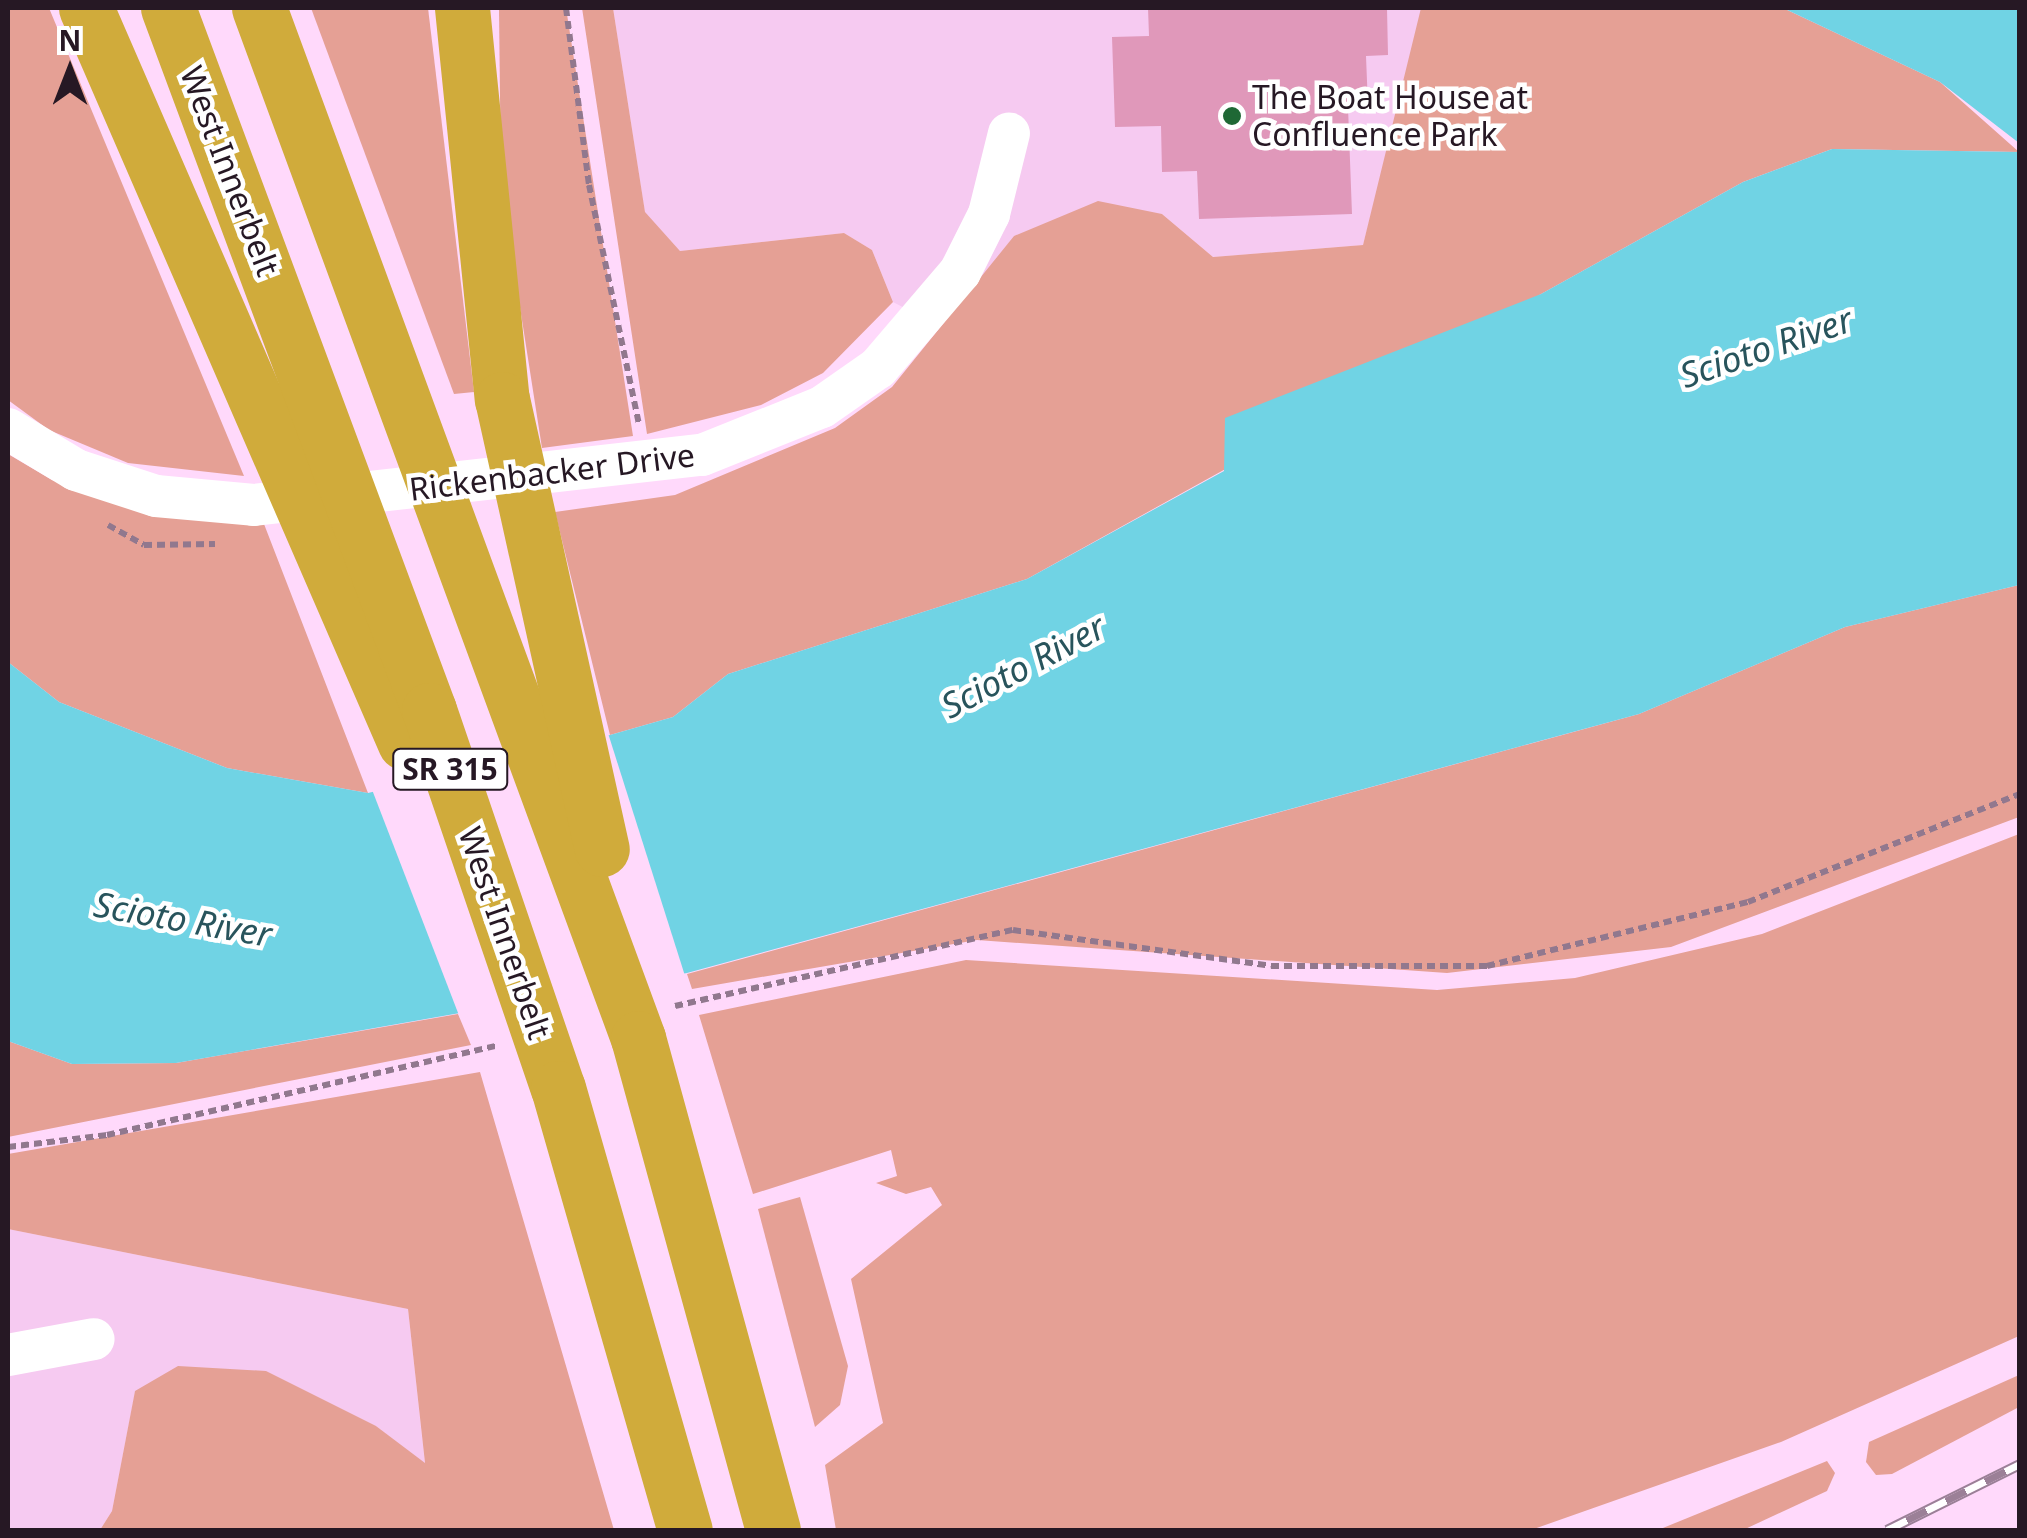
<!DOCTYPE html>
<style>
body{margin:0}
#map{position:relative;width:2027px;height:1538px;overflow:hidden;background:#ffd9fb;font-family:"Noto Sans",sans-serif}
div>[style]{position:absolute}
.built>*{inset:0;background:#f6caf1}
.green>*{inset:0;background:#e5a095}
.water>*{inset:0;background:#70d3e4}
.pier>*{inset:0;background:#ffd9fb}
.building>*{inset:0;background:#e098ba}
.path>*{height:6px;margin-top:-3px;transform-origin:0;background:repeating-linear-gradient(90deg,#91788e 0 8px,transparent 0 13px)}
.minor>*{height:42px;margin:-21px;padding:0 21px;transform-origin:21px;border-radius:21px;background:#fff}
.motorway>*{height:55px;margin:-27.5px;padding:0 27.5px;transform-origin:27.5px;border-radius:27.5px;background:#d0ab3b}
.rail>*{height:11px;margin-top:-5.5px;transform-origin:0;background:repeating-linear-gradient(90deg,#fff 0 22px,#9b8097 0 44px);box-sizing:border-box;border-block:2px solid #9b8097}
.dots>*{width:28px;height:28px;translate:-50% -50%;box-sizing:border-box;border:5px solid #fff;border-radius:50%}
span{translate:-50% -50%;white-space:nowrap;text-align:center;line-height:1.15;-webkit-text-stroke:9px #fff;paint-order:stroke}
.shield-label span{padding:2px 8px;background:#fff;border:2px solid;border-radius:8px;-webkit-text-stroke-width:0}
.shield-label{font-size:30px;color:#261824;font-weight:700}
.poi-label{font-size:32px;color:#261824}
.left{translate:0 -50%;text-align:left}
.street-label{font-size:32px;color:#261824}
.water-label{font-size:35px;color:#28545c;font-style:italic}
.frame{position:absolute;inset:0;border:10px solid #261824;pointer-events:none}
.north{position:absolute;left:20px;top:20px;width:100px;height:100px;-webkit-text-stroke:8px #fff;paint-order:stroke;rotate:0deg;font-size:28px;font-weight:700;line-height:40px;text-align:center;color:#261824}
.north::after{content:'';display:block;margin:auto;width:35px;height:45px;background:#261824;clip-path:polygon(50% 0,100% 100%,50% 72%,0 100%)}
</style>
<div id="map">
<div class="built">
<div style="clip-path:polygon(613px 8px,1421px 8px,1422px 22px,1363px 245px,1213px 257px,1162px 214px,1014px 236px,943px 328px,893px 302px,872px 250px,844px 233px,680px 251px,645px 213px)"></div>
<div style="clip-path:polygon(8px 1229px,408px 1309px,425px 1464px,376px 1426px,135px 1392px,112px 1511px,100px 1530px,8px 1530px)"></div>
</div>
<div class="green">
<div style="clip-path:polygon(8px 8px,49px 8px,244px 476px,128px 463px,49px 430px,8px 400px)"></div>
<div style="clip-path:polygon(311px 8px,428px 8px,474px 392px,454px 394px)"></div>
<div style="clip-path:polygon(499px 8px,566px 8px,633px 436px,542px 448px,501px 186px)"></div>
<div style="clip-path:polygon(582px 8px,613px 8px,645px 212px,680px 251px,844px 233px,872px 250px,893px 302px,823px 373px,761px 405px,647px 434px)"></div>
<div style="clip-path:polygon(1421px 8px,1783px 8px,1940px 82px,2019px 152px,1832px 149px,1743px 182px,1027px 579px,728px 674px,673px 717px,610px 735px,555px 512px,675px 495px,835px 428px,892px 387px,1014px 236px,1098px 201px,1162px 214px,1213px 257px,1363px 245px)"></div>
<div style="clip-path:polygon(8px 454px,52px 480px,168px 516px,264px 524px,368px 793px,227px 768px,59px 702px,8px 662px)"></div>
<div style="clip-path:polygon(2019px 585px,2019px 817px,1671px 947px,1447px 973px,977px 940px,692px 989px,687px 974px,1639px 714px,1845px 627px)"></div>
<div style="clip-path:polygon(2019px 834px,2019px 1336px,1781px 1442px,1531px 1530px,836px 1530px,825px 1465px,883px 1423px,851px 1279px,942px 1205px,931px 1187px,906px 1194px,876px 1183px,897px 1176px,891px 1150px,753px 1194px,699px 1015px,966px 960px,1437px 990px,1575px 978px,1762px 934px)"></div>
<div style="clip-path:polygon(458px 1014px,471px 1045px,8px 1137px,8px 1041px,72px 1064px,176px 1063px)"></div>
<div style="clip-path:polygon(480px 1072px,614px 1530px,100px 1530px,112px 1511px,135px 1391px,178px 1366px,266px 1371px,376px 1426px,425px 1463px,408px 1309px,8px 1229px,8px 1154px)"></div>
<div style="clip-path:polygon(800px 1197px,848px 1366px,840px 1405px,815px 1427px,758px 1209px)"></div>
<div style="clip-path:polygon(2019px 1375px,2019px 1407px,1892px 1474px,1876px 1475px,1866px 1462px,1869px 1442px)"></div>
<div style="clip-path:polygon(1827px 1461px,1835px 1473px,1827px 1491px,1743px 1530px,1658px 1530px)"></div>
</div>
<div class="water">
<div style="clip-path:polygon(1783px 8px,2019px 8px,2019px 143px,1940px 82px)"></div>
<div style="clip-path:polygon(1832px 149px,2019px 152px,2019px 585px,1845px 627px,1639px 714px,687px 973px,176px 1063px,72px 1064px,8px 1041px,8px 662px,59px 702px,227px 768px,368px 793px,610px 735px,673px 717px,728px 674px,1027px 579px,1224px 471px,1225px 418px,1541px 294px,1743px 182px)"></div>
</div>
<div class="pier">
<div style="clip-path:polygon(607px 730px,686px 979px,460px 1018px,371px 787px)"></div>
</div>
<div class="building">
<div style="clip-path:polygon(1148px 8px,1387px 8px,1388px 55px,1366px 56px,1368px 106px,1348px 107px,1352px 214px,1199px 219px,1197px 171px,1162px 172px,1161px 126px,1115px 127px,1112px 37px,1149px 36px)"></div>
</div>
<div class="path">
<div style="left:566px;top:8px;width:178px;rotate:82.6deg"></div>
<div style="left:589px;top:185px;width:245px;rotate:78.2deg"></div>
<div style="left:108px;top:525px;width:41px;rotate:29.1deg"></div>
<div style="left:144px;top:545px;width:71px;rotate:-0.8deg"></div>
<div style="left:675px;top:1006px;width:346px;rotate:-12.7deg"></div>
<div style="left:1013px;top:930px;width:260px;rotate:7.9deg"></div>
<div style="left:1271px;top:966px;width:216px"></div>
<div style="left:1487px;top:966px;width:269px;rotate:-13.8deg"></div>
<div style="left:1748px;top:902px;width:293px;rotate:-21.7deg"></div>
<div style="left:8px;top:1147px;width:100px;rotate:-6.9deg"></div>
<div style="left:107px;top:1135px;width:400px;rotate:-12.9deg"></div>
</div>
<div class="minor">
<div style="left:8px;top:429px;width:79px;rotate:31.1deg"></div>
<div style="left:76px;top:470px;width:84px;rotate:18deg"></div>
<div style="left:156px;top:496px;width:98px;rotate:5.2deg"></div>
<div style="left:254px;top:505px;width:451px;rotate:-6.4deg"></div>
<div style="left:702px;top:455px;width:129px;rotate:-21.8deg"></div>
<div style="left:822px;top:407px;width:68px;rotate:-34.9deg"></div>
<div style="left:878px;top:368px;width:126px;rotate:-49.5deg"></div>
<div style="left:960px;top:272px;width:65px;rotate:-63.4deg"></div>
<div style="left:989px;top:214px;width:83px;rotate:-76.1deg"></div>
<div style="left:8px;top:1355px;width:87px;rotate:-10.5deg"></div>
</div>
<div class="motorway">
<div style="left:86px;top:8px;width:801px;rotate:66.54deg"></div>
<div style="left:168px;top:8px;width:749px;rotate:69.61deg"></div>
<div style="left:429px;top:710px;width:399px;rotate:71.2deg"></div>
<div style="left:558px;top:1088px;width:460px;rotate:74deg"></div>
<div style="left:259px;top:8px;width:1098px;rotate:69.8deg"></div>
<div style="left:638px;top:1038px;width:510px;rotate:74.66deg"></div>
<div style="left:462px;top:8px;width:393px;rotate:84.2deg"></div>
<div style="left:502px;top:399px;width:461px;rotate:77.5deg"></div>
</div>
<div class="rail">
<div style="left:1887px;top:1530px;width:148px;rotate:-26.4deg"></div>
</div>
<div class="dots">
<div style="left:1232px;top:116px;background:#1f6835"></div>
</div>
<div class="shield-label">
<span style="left:450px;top:769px">SR 315</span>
</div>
<div class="poi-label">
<span class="left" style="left:1252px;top:116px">The Boat House at<br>Confluence Park</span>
</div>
<div class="street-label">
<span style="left:230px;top:171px;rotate:69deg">West Innerbelt</span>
<span style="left:552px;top:472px;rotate:-7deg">Rickenbacker Drive</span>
<span style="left:505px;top:933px;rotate:71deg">West Innerbelt</span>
</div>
<div class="water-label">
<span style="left:1766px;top:347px;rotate:-19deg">Scioto River</span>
<span style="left:1023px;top:666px;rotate:-28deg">Scioto River</span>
<span style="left:183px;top:919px;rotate:10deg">Scioto River</span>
</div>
<div class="frame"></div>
<div class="north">N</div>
</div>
